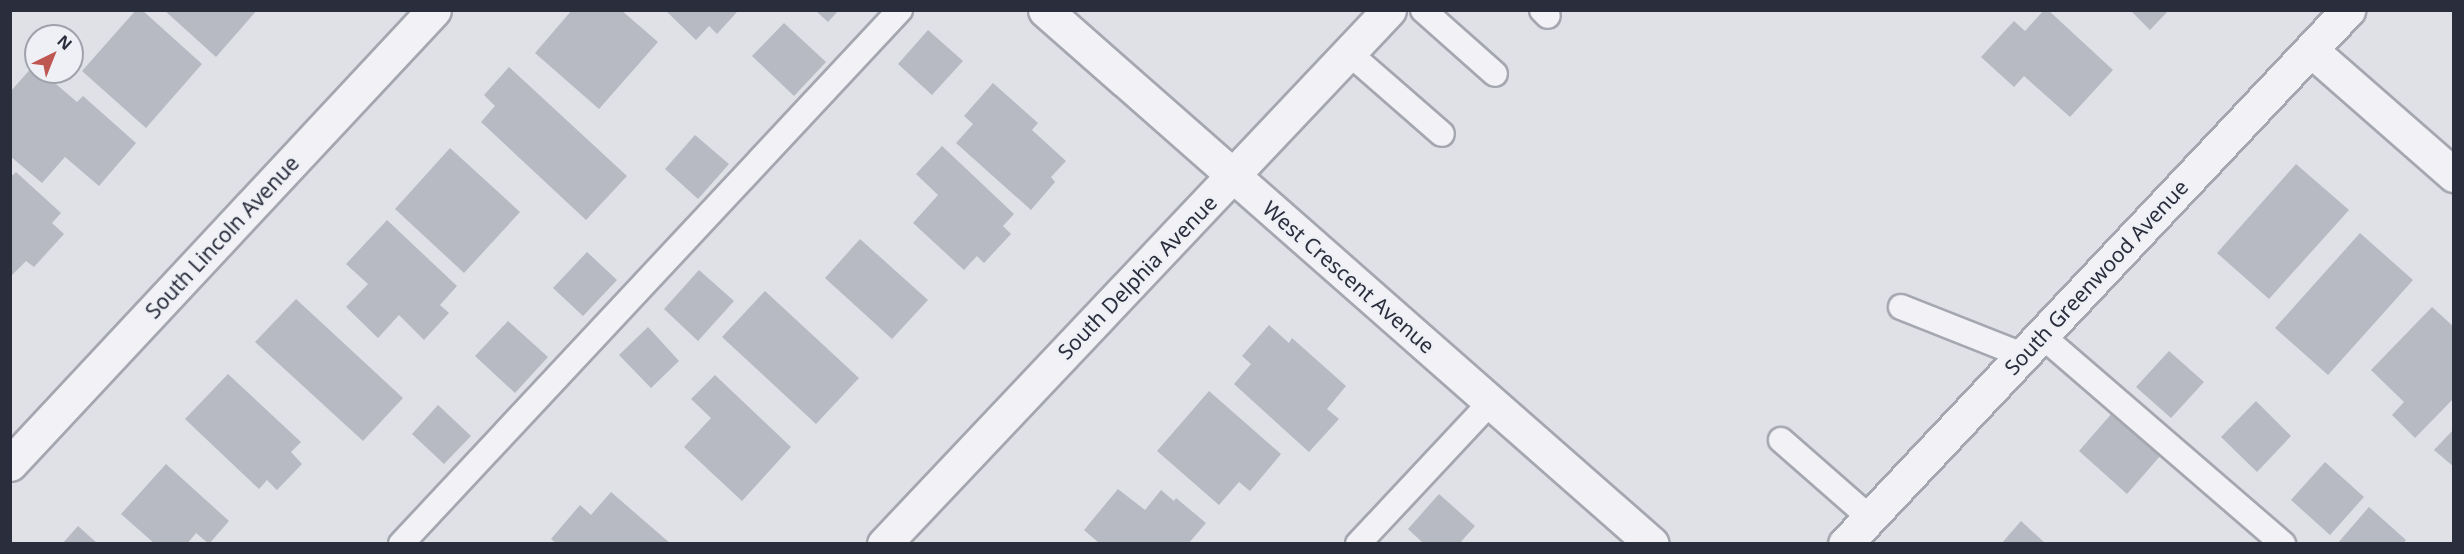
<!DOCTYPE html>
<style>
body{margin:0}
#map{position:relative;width:2464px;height:554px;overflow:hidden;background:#dfe1e7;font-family:"Noto Sans",sans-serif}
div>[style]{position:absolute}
.building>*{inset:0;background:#b7bac3}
.roads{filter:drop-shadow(2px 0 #a5a7b0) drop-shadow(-2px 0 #a5a7b0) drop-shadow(0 2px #a5a7b0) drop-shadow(0 -2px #a5a7b0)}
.service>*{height:24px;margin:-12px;padding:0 12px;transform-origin:12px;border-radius:12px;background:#f2f2f6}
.minor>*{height:33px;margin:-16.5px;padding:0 16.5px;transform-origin:16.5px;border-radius:16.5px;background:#f2f2f6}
span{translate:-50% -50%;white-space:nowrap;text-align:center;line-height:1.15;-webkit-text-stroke:5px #eff0f5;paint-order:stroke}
.street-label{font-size:21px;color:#2a2d3c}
.frame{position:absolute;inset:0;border:12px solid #2a2d3c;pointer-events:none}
.north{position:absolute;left:24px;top:24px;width:60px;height:60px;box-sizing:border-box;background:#eff0f5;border:2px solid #a0a2ab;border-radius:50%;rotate:43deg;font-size:16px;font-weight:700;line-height:24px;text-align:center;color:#2a2d3c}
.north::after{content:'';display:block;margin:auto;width:21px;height:27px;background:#be5652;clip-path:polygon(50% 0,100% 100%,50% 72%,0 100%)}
</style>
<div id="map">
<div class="building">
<div style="clip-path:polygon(136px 10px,142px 10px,202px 64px,146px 128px,82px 71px)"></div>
<div style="clip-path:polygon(164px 10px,257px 10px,216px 57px)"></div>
<div style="clip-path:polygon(572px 10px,621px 10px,658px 42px,599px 109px,535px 53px)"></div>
<div style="clip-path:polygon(665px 10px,735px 10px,737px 12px,717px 34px,709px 26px,696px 40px)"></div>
<div style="clip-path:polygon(815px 10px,839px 10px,828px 22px)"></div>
<div style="clip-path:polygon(2044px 10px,2048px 10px,2113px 70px,2070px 117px,2024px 76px,2014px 87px,1981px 57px,2014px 21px,2025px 31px)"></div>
<div style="clip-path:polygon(2130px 10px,2169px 10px,2150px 30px)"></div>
<div style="clip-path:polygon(784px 23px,826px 62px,794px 96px,752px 56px)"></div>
<div style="clip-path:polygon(928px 30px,963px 61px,932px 95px,898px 64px)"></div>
<div style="clip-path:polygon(34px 65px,36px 72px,42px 72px,77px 102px,83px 96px,136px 143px,99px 186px,65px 157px,42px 183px,10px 156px,10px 92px)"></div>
<div style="clip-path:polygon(509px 67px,627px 176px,586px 220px,481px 122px,495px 106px,484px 95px)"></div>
<div style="clip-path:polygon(993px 83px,1038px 123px,1032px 130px,1066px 161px,1051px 177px,1055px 182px,1031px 210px,956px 143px,973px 124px,964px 116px)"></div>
<div style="clip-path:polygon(695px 135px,729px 164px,698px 199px,665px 169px)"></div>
<div style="clip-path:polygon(942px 146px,1014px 214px,1003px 226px,1011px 234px,984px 263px,977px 256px,964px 270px,913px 223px,938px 195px,916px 174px)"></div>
<div style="clip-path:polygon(450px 148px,520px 212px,464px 273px,395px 209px)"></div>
<div style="clip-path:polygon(2296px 164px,2349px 210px,2269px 299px,2217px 253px)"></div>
<div style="clip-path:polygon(16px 172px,61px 213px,52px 223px,64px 234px,34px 267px,26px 261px,12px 275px,10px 173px,13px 175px)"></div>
<div style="clip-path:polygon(387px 220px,457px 286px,440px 305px,449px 313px,424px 340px,399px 315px,378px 338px,346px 307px,368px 284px,346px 264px)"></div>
<div style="clip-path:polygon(2360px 233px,2413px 280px,2328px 375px,2275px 328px)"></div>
<div style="clip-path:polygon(860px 239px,928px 300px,892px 339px,825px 278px)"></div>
<div style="clip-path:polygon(587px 252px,617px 280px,583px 316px,553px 288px)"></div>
<div style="clip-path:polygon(699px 270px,734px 301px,698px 341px,664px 309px)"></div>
<div style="clip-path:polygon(765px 291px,859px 378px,816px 424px,722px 337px)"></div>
<div style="clip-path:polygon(296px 299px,403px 398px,363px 441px,255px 342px)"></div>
<div style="clip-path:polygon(2432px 307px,2454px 327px,2454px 398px,2415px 438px,2392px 415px,2404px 402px,2371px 370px)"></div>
<div style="clip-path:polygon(508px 321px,548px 357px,515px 393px,475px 356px)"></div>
<div style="clip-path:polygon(1269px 325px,1289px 343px,1292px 338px,1346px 386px,1327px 409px,1339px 419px,1309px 452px,1234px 384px,1251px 364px,1242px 356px)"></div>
<div style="clip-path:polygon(648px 327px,679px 361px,651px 388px,619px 355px)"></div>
<div style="clip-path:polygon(2169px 351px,2204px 382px,2171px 418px,2136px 387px)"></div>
<div style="clip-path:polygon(228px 374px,301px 442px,291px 452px,302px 464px,277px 490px,267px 480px,259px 489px,185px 419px)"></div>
<div style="clip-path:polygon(715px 375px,791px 447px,742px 501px,684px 447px,711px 418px,691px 399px)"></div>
<div style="clip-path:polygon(1209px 391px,1281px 454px,1250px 491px,1239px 482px,1219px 505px,1157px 451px)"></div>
<div style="clip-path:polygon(2256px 401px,2291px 436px,2257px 472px,2221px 437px)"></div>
<div style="clip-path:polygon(438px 405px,471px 436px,444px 464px,412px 434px)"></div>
<div style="clip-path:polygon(2113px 412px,2161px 455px,2127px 494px,2079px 451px)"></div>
<div style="clip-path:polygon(2454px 429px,2454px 467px,2434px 450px)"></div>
<div style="clip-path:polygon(2325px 462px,2364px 497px,2330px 535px,2291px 500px)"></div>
<div style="clip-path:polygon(166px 464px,229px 521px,209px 544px,196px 533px,187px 544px,155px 544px,121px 514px)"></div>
<div style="clip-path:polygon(1118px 489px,1145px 510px,1161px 490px,1174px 501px,1176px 498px,1206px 523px,1188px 544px,1100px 544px,1084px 530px)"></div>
<div style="clip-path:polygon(611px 492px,671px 544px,557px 544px,551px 539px,580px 505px,591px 515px)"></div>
<div style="clip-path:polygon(1439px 494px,1475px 526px,1459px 544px,1424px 544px,1408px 529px)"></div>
<div style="clip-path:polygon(2369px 507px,2406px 540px,2403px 544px,2337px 544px)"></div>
<div style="clip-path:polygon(2021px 521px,2046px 544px,2001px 544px)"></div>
<div style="clip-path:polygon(78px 526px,98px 544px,62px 544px)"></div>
</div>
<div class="roads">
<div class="service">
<div style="left:1423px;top:10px;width:96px;rotate:41.6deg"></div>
<div style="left:1542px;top:10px;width:8px;rotate:45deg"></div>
<div style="left:1349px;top:53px;width:123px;rotate:41.1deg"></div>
<div style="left:1901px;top:307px;width:130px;rotate:21.6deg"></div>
<div style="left:2041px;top:335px;width:320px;rotate:40.8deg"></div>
<div style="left:1781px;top:440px;width:117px;rotate:41.2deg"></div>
<div style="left:401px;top:544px;width:731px;rotate:-46.94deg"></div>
<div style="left:1358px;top:544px;width:196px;rotate:-46.9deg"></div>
</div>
<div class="minor">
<div style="left:1045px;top:10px;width:808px;rotate:41.34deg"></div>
<div style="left:2311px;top:50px;width:190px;rotate:41.2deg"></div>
<div style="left:10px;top:464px;width:621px;rotate:-46.96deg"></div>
<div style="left:884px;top:544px;width:735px;rotate:-46.6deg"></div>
<div style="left:1845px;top:544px;width:734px;rotate:-46.71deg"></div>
</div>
</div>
<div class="street-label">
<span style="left:222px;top:237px;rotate:-47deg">South Lincoln Avenue</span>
<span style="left:1137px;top:277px;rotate:-46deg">South Delphia Avenue</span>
<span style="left:1349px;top:277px;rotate:41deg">West Crescent Avenue</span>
<span style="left:2096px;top:277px;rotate:-47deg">South Greenwood Avenue</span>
</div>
<div class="frame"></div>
<div class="north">N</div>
</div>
